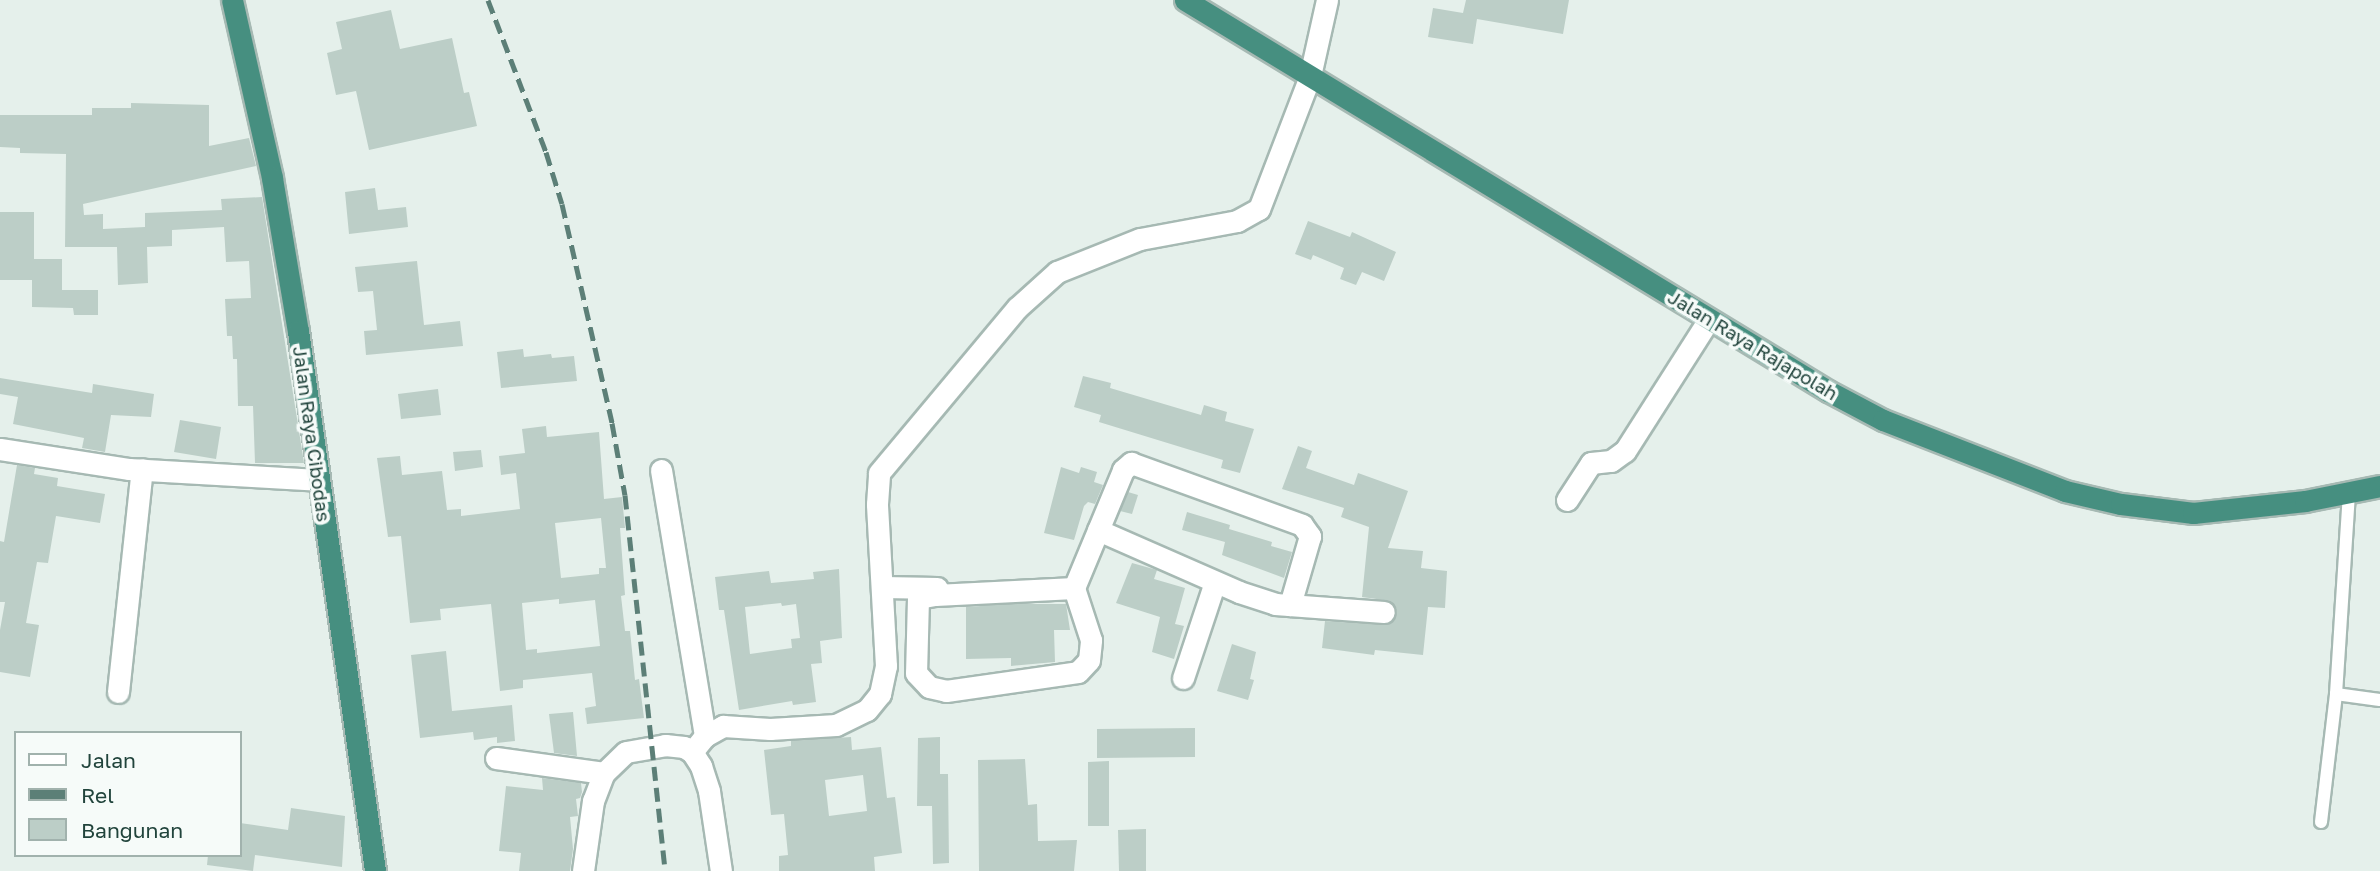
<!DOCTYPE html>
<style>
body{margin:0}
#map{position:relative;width:2380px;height:871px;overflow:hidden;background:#e5f0eb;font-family:"Golos Text",sans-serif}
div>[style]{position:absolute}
.building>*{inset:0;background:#bccec7}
.roads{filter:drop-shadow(2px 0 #a6b9b3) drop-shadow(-2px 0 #a6b9b3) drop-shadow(0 2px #a6b9b3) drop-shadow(0 -2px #a6b9b3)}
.service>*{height:12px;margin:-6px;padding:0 6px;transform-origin:6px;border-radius:6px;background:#fff}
.minor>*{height:21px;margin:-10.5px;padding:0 10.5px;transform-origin:10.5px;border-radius:10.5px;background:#fff}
.secondary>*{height:21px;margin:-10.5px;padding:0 10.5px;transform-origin:10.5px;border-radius:10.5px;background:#fff}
.trunk>*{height:21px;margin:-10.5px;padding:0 10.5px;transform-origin:10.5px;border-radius:10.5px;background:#468f80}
.rail>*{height:5px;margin-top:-2.5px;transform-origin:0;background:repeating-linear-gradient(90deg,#5c7f77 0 14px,transparent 0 21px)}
span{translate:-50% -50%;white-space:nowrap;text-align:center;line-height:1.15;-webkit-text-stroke:7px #f6fbf9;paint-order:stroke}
.street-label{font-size:19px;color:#21443c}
.legend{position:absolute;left:14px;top:731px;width:228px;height:126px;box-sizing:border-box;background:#f6fbf9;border:2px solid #a1b2ad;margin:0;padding:9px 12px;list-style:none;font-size:21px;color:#21443c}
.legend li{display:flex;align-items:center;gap:14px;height:35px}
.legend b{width:35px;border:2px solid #a1b2ad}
</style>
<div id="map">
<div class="building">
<div style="clip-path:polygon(1466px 0,1569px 0,1563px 34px,1477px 19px,1473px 44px,1428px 37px,1433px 8px,1463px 13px)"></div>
<div style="clip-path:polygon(391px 10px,400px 49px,452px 38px,464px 93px,469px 92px,477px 126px,369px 150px,356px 91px,336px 95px,327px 53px,342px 49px,336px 22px)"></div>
<div style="clip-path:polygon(131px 103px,209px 105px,209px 146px,249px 138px,256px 166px,83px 204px,84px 215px,103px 214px,103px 229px,145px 227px,145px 213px,222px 210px,221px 199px,262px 197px,304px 463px,255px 463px,253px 406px,238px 406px,237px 359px,233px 359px,232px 336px,227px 336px,225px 299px,251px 298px,249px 261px,226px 262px,224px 227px,172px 230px,172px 246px,147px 247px,148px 283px,118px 285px,117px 247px,65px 247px,66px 154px,20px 153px,20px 148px,0 147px,0 115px,92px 115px,92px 108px,131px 108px)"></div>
<div style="clip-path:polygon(375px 188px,378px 210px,406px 207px,408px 227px,349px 234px,345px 192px)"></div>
<div style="clip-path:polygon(0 212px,34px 212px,34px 259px,62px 259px,62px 290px,98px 290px,98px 315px,74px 315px,73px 308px,32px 307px,32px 280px,0 280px)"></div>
<div style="clip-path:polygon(1308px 221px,1350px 237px,1352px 232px,1396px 252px,1384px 281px,1362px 272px,1356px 285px,1340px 279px,1344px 268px,1313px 255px,1311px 260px,1295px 254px)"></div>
<div style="clip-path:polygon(417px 261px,424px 325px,460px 321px,463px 346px,366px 355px,364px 331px,377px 330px,373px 291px,358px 292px,355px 267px)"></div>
<div style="clip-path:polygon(523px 349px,524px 357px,551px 354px,552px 358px,574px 356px,577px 381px,501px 388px,497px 352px)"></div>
<div style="clip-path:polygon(1083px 376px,1111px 383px,1110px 388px,1201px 415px,1204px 405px,1227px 412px,1225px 421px,1254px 429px,1240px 473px,1221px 468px,1223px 460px,1099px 422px,1101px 415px,1074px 407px)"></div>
<div style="clip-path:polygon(0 378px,92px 393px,93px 384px,154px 394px,151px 417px,111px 415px,105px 452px,82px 448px,84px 438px,13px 424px,18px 397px,0 394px)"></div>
<div style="clip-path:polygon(438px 389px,441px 415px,401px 419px,398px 394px)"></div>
<div style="clip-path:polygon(180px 420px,221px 427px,216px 459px,174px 452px)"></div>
<div style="clip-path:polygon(evenodd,546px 426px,547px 437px,599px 432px,604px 499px,622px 497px,625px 528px,620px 528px,625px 595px,621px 596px,625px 631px,630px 631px,635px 680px,639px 679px,644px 718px,587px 724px,585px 708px,596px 706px,592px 673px,523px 680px,523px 688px,500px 691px,491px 604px,440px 609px,441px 620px,410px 623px,401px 536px,388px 537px,377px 458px,400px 456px,402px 475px,442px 471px,447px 510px,461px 509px,461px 516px,520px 509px,516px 473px,501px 475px,499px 456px,525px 453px,522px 429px,546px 426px,601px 518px,606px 568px,599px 568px,599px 574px,561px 578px,555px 523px,601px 518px,546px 426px,559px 599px,559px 604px,595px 600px,600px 646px,537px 653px,537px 649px,526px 650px,522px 603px,559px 599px)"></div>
<div style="clip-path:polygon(1298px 446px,1312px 451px,1306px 468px,1354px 485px,1358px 473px,1408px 491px,1388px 548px,1423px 551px,1421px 568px,1447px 571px,1445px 608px,1428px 607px,1423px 655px,1375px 650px,1374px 655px,1322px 648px,1325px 621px,1384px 625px,1394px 620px,1397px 612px,1391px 601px,1362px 597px,1369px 527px,1341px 517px,1344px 508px,1282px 489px)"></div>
<div style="clip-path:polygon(481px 450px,483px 467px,455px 471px,453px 452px)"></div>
<div style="clip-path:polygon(17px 465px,35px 468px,34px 474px,58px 478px,57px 486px,105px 494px,100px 523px,56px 516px,48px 563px,37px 562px,26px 623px,39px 625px,30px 677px,0 672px,0 630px,5px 602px,0 602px,0 541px,4px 542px)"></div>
<div style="clip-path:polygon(1061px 467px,1079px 473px,1081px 467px,1097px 472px,1094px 482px,1103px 485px,1095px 504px,1088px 502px,1084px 506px,1074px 540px,1044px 533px)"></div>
<div style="clip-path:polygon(1128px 492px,1138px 495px,1132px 514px,1120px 511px)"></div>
<div style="clip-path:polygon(1187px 512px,1230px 525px,1229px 529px,1272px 542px,1271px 546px,1292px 552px,1284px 578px,1222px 555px,1225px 542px,1182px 530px)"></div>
<div style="clip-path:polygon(1132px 563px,1157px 570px,1154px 579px,1185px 588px,1175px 624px,1184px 626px,1174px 659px,1152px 652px,1160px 617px,1116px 603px)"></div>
<div style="clip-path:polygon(evenodd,839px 569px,842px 638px,820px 641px,822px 663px,811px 664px,816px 702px,793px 705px,792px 701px,739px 710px,724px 610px,719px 610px,715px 577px,769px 571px,771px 583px,814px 579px,813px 572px,839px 569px,781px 603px,782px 606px,796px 604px,800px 638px,791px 639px,792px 648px,750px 654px,745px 607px,781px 603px)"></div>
<div style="clip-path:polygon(1009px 604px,1066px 604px,1070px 630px,1054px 630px,1055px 662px,1011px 666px,1011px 658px,966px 659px,966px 607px)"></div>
<div style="clip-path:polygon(1232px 644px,1256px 652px,1250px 679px,1254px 680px,1248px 700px,1217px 691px)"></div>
<div style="clip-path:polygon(446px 651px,452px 711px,512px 705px,515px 741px,497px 743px,497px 737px,474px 740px,473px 732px,420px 738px,411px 655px)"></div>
<div style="clip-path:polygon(573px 712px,577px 756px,554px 753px,549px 714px)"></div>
<div style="clip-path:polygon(1195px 728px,1195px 757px,1097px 758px,1097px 729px)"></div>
<div style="clip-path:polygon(evenodd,851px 737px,852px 750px,881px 747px,887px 798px,895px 797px,902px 853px,874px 857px,875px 871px,779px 871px,779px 856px,788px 855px,784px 814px,771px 815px,764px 750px,791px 746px,791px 741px,851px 737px,863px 775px,867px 811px,829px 816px,825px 780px,863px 775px)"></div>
<div style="clip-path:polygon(940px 737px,940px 774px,948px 774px,949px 863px,933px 864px,932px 806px,917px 806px,918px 738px)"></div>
<div style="clip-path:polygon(1025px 759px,1028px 805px,1037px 804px,1038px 841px,1077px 840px,1074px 871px,979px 871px,978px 760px)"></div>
<div style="clip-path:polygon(1109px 761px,1109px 826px,1088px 826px,1088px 762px)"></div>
<div style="clip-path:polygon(542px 778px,581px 783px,582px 792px,580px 798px,576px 799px,578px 816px,570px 817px,573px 849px,570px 871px,519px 871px,521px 853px,499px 851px,506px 786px,543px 790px)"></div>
<div style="clip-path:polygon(291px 808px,345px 816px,342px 867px,255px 855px,253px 871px,207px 865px,208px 855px,240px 855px,240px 823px,288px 830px)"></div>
<div style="clip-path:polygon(1146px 829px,1146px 871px,1119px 871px,1118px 830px)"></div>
</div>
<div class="roads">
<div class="service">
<div style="left:2349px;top:493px;width:201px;rotate:93.7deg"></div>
<div style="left:2336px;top:694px;width:44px;rotate:7.8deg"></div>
<div style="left:2321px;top:822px;width:129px;rotate:-83.3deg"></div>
</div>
<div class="minor">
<div style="left:0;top:449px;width:131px;rotate:8.8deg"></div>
<div style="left:129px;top:469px;width:189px;rotate:3.3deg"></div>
<div style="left:661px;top:470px;width:270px;rotate:80.6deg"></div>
<div style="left:1567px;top:500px;width:44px;rotate:-57deg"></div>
<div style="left:1591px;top:463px;width:20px;rotate:-6deg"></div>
<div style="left:1611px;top:461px;width:17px;rotate:-36deg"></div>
<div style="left:1625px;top:451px;width:156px;rotate:-57.5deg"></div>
<div style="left:1098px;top:530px;width:154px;rotate:23.7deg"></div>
<div style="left:1239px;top:592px;width:38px;rotate:18deg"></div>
<div style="left:1275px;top:604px;width:109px;rotate:4.2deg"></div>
<div style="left:883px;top:587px;width:54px;rotate:1.1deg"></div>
<div style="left:1074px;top:588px;width:139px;rotate:177.1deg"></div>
<div style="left:935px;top:595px;width:17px;rotate:170deg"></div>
<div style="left:918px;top:598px;width:75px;rotate:91.5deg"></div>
<div style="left:916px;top:673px;width:19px;rotate:47deg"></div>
<div style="left:929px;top:687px;width:17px;rotate:13deg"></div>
<div style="left:946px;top:691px;width:133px;rotate:-8.2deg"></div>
<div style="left:1078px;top:672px;width:16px;rotate:-47deg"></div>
<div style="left:1089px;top:660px;width:20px;rotate:-84deg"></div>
<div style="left:1091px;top:640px;width:55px;rotate:-108.1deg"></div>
<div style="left:1074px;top:588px;width:128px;rotate:-67.4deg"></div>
<div style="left:1123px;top:470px;width:11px;rotate:-41deg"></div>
<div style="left:1131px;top:463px;width:182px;rotate:19.9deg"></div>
<div style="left:1302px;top:525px;width:14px;rotate:54deg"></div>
<div style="left:1310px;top:536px;width:72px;rotate:106.2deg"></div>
<div style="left:1183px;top:678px;width:101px;rotate:-71.6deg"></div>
<div style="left:118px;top:692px;width:224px;rotate:-83.9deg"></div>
<div style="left:692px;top:752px;width:21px;rotate:-51deg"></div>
<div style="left:705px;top:736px;width:21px;rotate:-29deg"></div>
<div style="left:723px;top:726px;width:47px;rotate:3.7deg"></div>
<div style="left:770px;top:729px;width:66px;rotate:-3.5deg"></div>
<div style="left:836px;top:725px;width:34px;rotate:-26deg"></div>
<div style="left:867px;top:710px;width:21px;rotate:-51deg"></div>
<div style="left:880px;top:694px;width:29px;rotate:-78deg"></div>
<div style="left:886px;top:666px;width:162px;rotate:-93.2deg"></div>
<div style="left:877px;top:504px;width:31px;rotate:-86deg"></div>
<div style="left:879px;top:473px;width:215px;rotate:-50.1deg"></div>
<div style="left:1017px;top:308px;width:54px;rotate:-42deg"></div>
<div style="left:1057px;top:272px;width:89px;rotate:-21.7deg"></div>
<div style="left:1140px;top:239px;width:99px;rotate:-10.5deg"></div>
<div style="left:1237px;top:221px;width:25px;rotate:-29deg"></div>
<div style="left:1259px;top:209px;width:142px;rotate:-69deg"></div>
<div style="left:1310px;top:76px;width:78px;rotate:-77.4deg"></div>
<div style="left:496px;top:758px;width:109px;rotate:7.9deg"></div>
</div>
<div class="secondary">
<div style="left:583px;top:871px;width:71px;rotate:-81.9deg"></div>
<div style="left:593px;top:801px;width:30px;rotate:-69deg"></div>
<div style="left:604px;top:773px;width:30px;rotate:-44deg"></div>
<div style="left:626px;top:752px;width:40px;rotate:-10deg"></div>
<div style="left:665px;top:745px;width:19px;rotate:6deg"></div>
<div style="left:684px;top:747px;width:9px;rotate:32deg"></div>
<div style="left:692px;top:752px;width:17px;rotate:57deg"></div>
<div style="left:701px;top:766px;width:26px;rotate:72deg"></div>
<div style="left:709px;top:791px;width:81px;rotate:81.5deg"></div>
</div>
<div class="trunk">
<div style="left:232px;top:0;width:182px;rotate:77.3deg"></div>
<div style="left:272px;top:178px;width:155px;rotate:80.4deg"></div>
<div style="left:298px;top:331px;width:545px;rotate:81.88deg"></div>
<div style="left:1185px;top:0;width:753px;rotate:31.3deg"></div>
<div style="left:1828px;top:391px;width:62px;rotate:27.8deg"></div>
<div style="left:1883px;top:420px;width:195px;rotate:21.3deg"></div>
<div style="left:2065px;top:491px;width:57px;rotate:13.1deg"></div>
<div style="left:2121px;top:504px;width:73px;rotate:7.1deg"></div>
<div style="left:2193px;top:513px;width:113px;rotate:-6.1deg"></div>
<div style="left:2305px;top:501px;width:76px;rotate:-11.3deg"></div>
</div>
</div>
<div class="rail">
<div style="left:488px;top:0;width:163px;rotate:69.1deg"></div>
<div style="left:546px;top:152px;width:54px;rotate:72.9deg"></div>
<div style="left:562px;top:204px;width:225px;rotate:77.1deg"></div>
<div style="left:612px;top:423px;width:73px;rotate:79.8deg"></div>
<div style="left:625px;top:495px;width:378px;rotate:83.9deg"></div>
</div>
<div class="street-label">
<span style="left:1753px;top:345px;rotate:31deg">Jalan Raya Rajapolah</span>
<span style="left:312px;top:434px;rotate:82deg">Jalan Raya Cibodas</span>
</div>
<ul class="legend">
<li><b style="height:9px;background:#fff"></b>Jalan</li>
<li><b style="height:9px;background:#5c7f77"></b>Rel</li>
<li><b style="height:19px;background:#bccec7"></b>Bangunan</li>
</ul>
</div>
